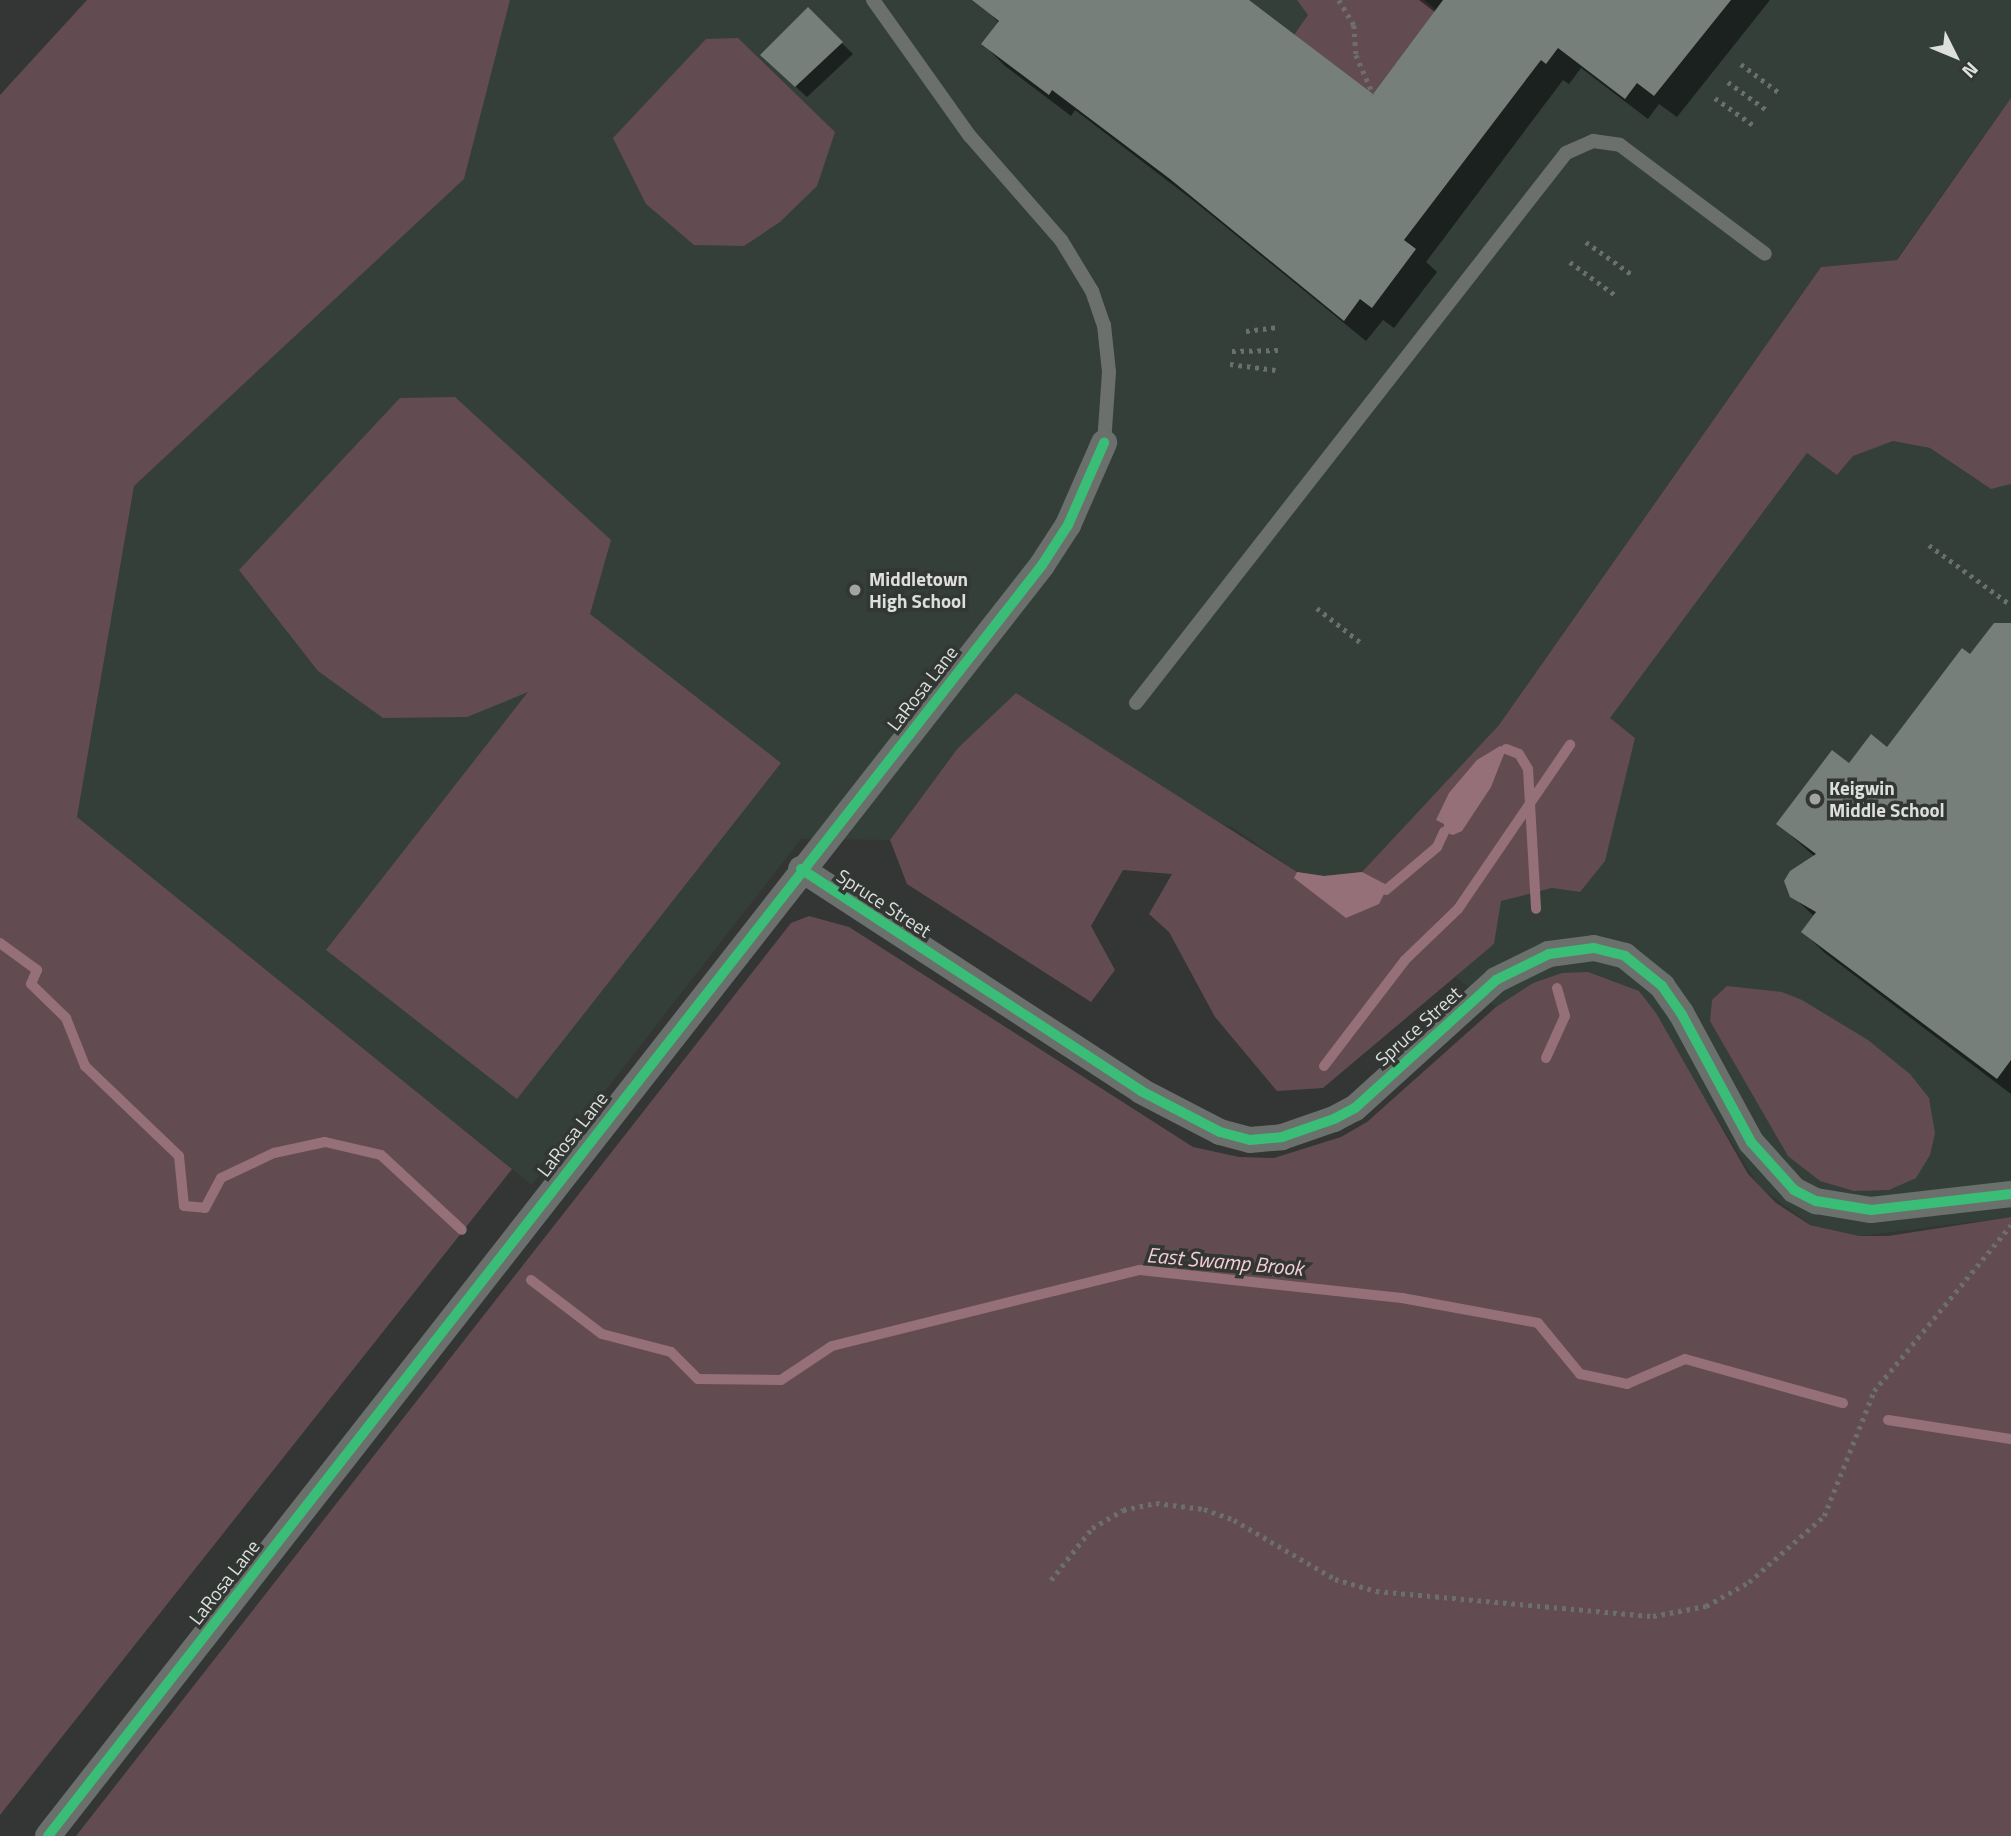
<!DOCTYPE html>
<style>
body{margin:0}
#map{position:relative;width:2011px;height:1836px;overflow:hidden;background:#333634;font-family:"Titillium Web",sans-serif}
div>[style]{position:absolute}
.built>*{inset:0;background:#343f39}
.green>*{inset:0;background:#634c51}
.water>*{inset:0;background:#957079}
.shadow>*{inset:0;background:#0007}
.stream>*{height:10px;margin:-5px;padding:0 5px;transform-origin:5px;border-radius:5px;background:#957079}
.building>*{inset:0;background:#767f7a}
.path>*{height:4.5px;margin-top:-2.25px;transform-origin:0;background:repeating-linear-gradient(90deg,#6b6f6d 0 3.5px,transparent 0 8.5px)}
.lane>*{height:14px;margin:-7px;padding:0 7px;transform-origin:7px;border-radius:7px;background:#6b706d}
.street>*{height:26px;margin:-13px;padding:0 13px;transform-origin:13px;border-radius:13px;background:#6b706d}
.cycleway>*{height:10px;margin:-5px;padding:0 5px;transform-origin:5px;border-radius:5px;background:#3abd76}
.dots>*{width:19px;height:19px;translate:-50% -50%;box-sizing:border-box;border:4px solid #323734;border-radius:50%}
span{translate:-50% -50%;white-space:nowrap;text-align:center;line-height:1.15;-webkit-text-stroke:7px #323734;paint-order:stroke}
.poi-label{font-size:19px;color:#dcdfdd;font-weight:700}
.left{translate:0 -50%;text-align:left}
.street-label{font-size:19px;color:#dcdfdd}
.water-label{font-size:21px;color:#f8cdd7;font-style:italic}
.north{position:absolute;left:1920px;top:21px;width:70px;height:70px;-webkit-text-stroke:5px #323734;paint-order:stroke;rotate:133deg;font-size:19px;font-weight:700;line-height:28px;text-align:center;color:#dcdfdd}
.north::after{content:'';display:block;margin:auto;width:24px;height:32px;background:#dcdfdd;clip-path:polygon(50% 0,100% 100%,50% 72%,0 100%)}
</style>
<div id="map">
<div class="built">
<div style="clip-path:polygon(510px 0,2011px 0,2011px 98px,1896px 260px,1821px 267px,1499px 725px,1362px 872px,1324px 876px,1297px 872px,1232px 827px,958px 748px,890px 840px,801px 839px,532px 1185px,77px 817px,134px 486px,464px 179px)"></div>
<div style="clip-path:polygon(1892px 441px,1930px 448px,1991px 489px,2011px 484px,2011px 1217px,1859px 1236px,1811px 1225px,1759px 1187px,1639px 991px,1588px 973px,1533px 983px,1496px 1007px,1455px 977px,1494px 944px,1500px 901px,1552px 888px,1580px 892px,1610px 718px,1807px 453px,1853px 456px)"></div>
</div>
<div class="green">
<div style="clip-path:polygon(87px 0,510px 0,464px 179px,134px 486px,77px 817px,512px 1169px,0 1815px,0 95px)"></div>
<div style="clip-path:polygon(1297px 0,1424px 0,1436px 10px,1363px 107px,1294px 35px,1308px 15px)"></div>
<div style="clip-path:polygon(738px 38px,835px 132px,817px 186px,780px 222px,744px 246px,694px 245px,646px 204px,613px 138px,706px 39px)"></div>
<div style="clip-path:polygon(2011px 98px,2011px 484px,1991px 489px,1930px 448px,1893px 441px,1853px 456px,1837px 475px,1807px 453px,1610px 718px,1635px 738px,1605px 861px,1580px 892px,1552px 888px,1501px 901px,1494px 944px,1323px 1088px,1277px 1091px,1215px 1017px,1169px 932px,1149px 914px,1172px 874px,1123px 870px,1091px 926px,1115px 970px,1091px 1002px,907px 884px,890px 840px,958px 748px,1016px 693px,1297px 872px,1324px 876px,1362px 872px,1499px 725px,1821px 267px,1897px 260px)"></div>
<div style="clip-path:polygon(455px 397px,611px 540px,590px 614px,781px 763px,517px 1099px,326px 950px,528px 692px,467px 717px,383px 718px,318px 671px,239px 570px,400px 398px)"></div>
<div style="clip-path:polygon(809px 916px,849px 927px,1193px 1147px,1239px 1157px,1274px 1158px,1341px 1137px,1367px 1122px,1496px 1007px,1533px 983px,1562px 973px,1588px 972px,1639px 991px,1656px 1013px,1748px 1174px,1776px 1203px,1810px 1225px,1859px 1236px,1888px 1236px,2011px 1217px,2011px 1836px,76px 1836px,791px 923px)"></div>
<div style="clip-path:polygon(1727px 986px,1782px 992px,1802px 1000px,1868px 1040px,1910px 1074px,1929px 1098px,1935px 1133px,1930px 1155px,1916px 1178px,1889px 1190px,1854px 1191px,1820px 1181px,1788px 1156px,1710px 1021px,1712px 1000px)"></div>
</div>
<div class="water">
<div style="clip-path:polygon(1500px 746px,1506px 749px,1491px 787px,1462px 831px,1453px 835px,1444px 832px,1444px 824px,1436px 820px,1449px 793px,1477px 760px)"></div>
<div style="clip-path:polygon(1297px 872px,1324px 876px,1362px 872px,1385px 884px,1386px 890px,1379px 904px,1346px 918px,1294px 878px)"></div>
</div>
<div class="shadow">
<div style="clip-path:polygon(989px 0,1245px 0,1373px 96px,1436px 13px,1419px 0,1770px 0,1677px 117px,1659px 104px,1648px 119px,1581px 68px,1569px 84px,1563px 80px,1426px 262px,1437px 272px,1394px 328px,1383px 320px,1366px 341px,1194px 201px,1075px 110px,1071px 116px,1005px 66px,983px 44px,999px 23px,984px 7px)"></div>
<div style="clip-path:polygon(808px 10px,853px 54px,807px 97px,773px 66px)"></div>
<div style="clip-path:polygon(2011px 630px,2011px 1094px,1825px 953px,1803px 932px,1815px 917px,1788px 892px,1815px 857px,1778px 824px,1849px 766px,1887px 749px,1970px 656px)"></div>
</div>
<div class="stream">
<div style="left:1506px;top:749px;width:14px;rotate:21deg"></div>
<div style="left:1519px;top:754px;width:17px;rotate:59deg"></div>
<div style="left:1528px;top:769px;width:140px;rotate:86.7deg"></div>
<div style="left:1386px;top:890px;width:67px;rotate:-40.1deg"></div>
<div style="left:1437px;top:847px;width:17px;rotate:-65deg"></div>
<div style="left:0;top:943px;width:46px;rotate:36.1deg"></div>
<div style="left:37px;top:970px;width:15px;rotate:113deg"></div>
<div style="left:31px;top:984px;width:49px;rotate:44.2deg"></div>
<div style="left:66px;top:1018px;width:52px;rotate:68.4deg"></div>
<div style="left:85px;top:1066px;width:130px;rotate:43.8deg"></div>
<div style="left:179px;top:1156px;width:50px;rotate:84.3deg"></div>
<div style="left:184px;top:1206px;width:21px;rotate:5deg"></div>
<div style="left:205px;top:1208px;width:34px;rotate:-62deg"></div>
<div style="left:221px;top:1178px;width:59px;rotate:-25.3deg"></div>
<div style="left:274px;top:1153px;width:52px;rotate:-12.2deg"></div>
<div style="left:325px;top:1142px;width:57px;rotate:13.1deg"></div>
<div style="left:381px;top:1155px;width:110px;rotate:42.8deg"></div>
<div style="left:1546px;top:1058px;width:46px;rotate:-65.7deg"></div>
<div style="left:1565px;top:1016px;width:29px;rotate:-106deg"></div>
<div style="left:1324px;top:1066px;width:133px;rotate:-52.6deg"></div>
<div style="left:1405px;top:960px;width:74px;rotate:-43.9deg"></div>
<div style="left:1458px;top:909px;width:199px;rotate:-55.7deg"></div>
<div style="left:531px;top:1280px;width:89px;rotate:37.3deg"></div>
<div style="left:602px;top:1334px;width:71px;rotate:14.6deg"></div>
<div style="left:671px;top:1352px;width:38px;rotate:45deg"></div>
<div style="left:698px;top:1379px;width:83px;rotate:0.7deg"></div>
<div style="left:781px;top:1380px;width:61px;rotate:-33.7deg"></div>
<div style="left:832px;top:1346px;width:317px;rotate:-13.9deg"></div>
<div style="left:1140px;top:1270px;width:263px;rotate:6.1deg"></div>
<div style="left:1402px;top:1298px;width:138px;rotate:10.4deg"></div>
<div style="left:1538px;top:1323px;width:66px;rotate:50.5deg"></div>
<div style="left:1580px;top:1374px;width:48px;rotate:12deg"></div>
<div style="left:1627px;top:1384px;width:63px;rotate:-23.3deg"></div>
<div style="left:1685px;top:1359px;width:164px;rotate:15.6deg"></div>
<div style="left:1888px;top:1420px;width:124px;rotate:8.8deg"></div>
</div>
<div class="building">
<div style="clip-path:polygon(972px 0,1249px 0,1373px 94px,1443px 0,1731px 0,1654px 96px,1637px 83px,1625px 99px,1558px 48px,1546px 64px,1541px 60px,1404px 240px,1416px 249px,1372px 308px,1360px 299px,1344px 321px,1170px 179px,1052px 90px,1049px 95px,981px 44px,999px 21px)"></div>
<div style="clip-path:polygon(808px 7px,843px 42px,795px 87px,760px 55px)"></div>
<div style="clip-path:polygon(1994px 623px,2011px 623px,2011px 1060px,1997px 1079px,1801px 932px,1816px 912px,1790px 897px,1784px 881px,1790px 871px,1816px 854px,1776px 824px,1832px 750px,1849px 763px,1871px 734px,1887px 747px,1962px 648px,1970px 654px)"></div>
</div>
<div class="path">
<div style="left:1339px;top:0;width:29px;rotate:59deg"></div>
<div style="left:1354px;top:25px;width:30px;rotate:86deg"></div>
<div style="left:1356px;top:55px;width:43px;rotate:66.4deg"></div>
<div style="left:1741px;top:64px;width:50px;rotate:36.9deg"></div>
<div style="left:1728px;top:82px;width:49px;rotate:35.9deg"></div>
<div style="left:1715px;top:98px;width:50px;rotate:35.3deg"></div>
<div style="left:1586px;top:242px;width:59px;rotate:35.3deg"></div>
<div style="left:1570px;top:262px;width:59px;rotate:36.1deg"></div>
<div style="left:1246px;top:331px;width:32px;rotate:-7deg"></div>
<div style="left:1232px;top:351px;width:46px;rotate:-1.2deg"></div>
<div style="left:1230px;top:364px;width:46px;rotate:7.4deg"></div>
<div style="left:1929px;top:545px;width:102px;rotate:36.2deg"></div>
<div style="left:1317px;top:608px;width:55px;rotate:38.3deg"></div>
<div style="left:1051px;top:1580px;width:66px;rotate:-51.7deg"></div>
<div style="left:1092px;top:1528px;width:36px;rotate:-30deg"></div>
<div style="left:1123px;top:1510px;width:34px;rotate:-12deg"></div>
<div style="left:1156px;top:1503px;width:48px;rotate:7.1deg"></div>
<div style="left:1204px;top:1509px;width:32px;rotate:20deg"></div>
<div style="left:1234px;top:1520px;width:117px;rotate:30.3deg"></div>
<div style="left:1335px;top:1579px;width:43px;rotate:16.3deg"></div>
<div style="left:1376px;top:1591px;width:278px;rotate:5.2deg"></div>
<div style="left:1653px;top:1616px;width:54px;rotate:-10.7deg"></div>
<div style="left:1706px;top:1606px;width:49px;rotate:-29.2deg"></div>
<div style="left:1749px;top:1582px;width:100px;rotate:-41.3deg"></div>
<div style="left:1824px;top:1516px;width:135px;rotate:-68.2deg"></div>
<div style="left:1874px;top:1391px;width:215px;rotate:-50.5deg"></div>
</div>
<div class="lane">
<div style="left:873px;top:0;width:166px;rotate:54.6deg"></div>
<div style="left:969px;top:135px;width:140px;rotate:48.8deg"></div>
<div style="left:1061px;top:240px;width:60px;rotate:58.7deg"></div>
<div style="left:1092px;top:291px;width:36px;rotate:71deg"></div>
<div style="left:1104px;top:325px;width:47px;rotate:83.9deg"></div>
<div style="left:1109px;top:372px;width:71px;rotate:94deg"></div>
<div style="left:1136px;top:703px;width:698px;rotate:-51.98deg"></div>
<div style="left:1566px;top:153px;width:30px;rotate:-24deg"></div>
<div style="left:1593px;top:141px;width:27px;rotate:8deg"></div>
<div style="left:1620px;top:145px;width:181px;rotate:36.9deg"></div>
</div>
<div class="street">
<div style="left:801px;top:869px;width:406px;rotate:33.1deg"></div>
<div style="left:1141px;top:1091px;width:89px;rotate:27.4deg"></div>
<div style="left:1220px;top:1132px;width:31px;rotate:15deg"></div>
<div style="left:1250px;top:1140px;width:32px;rotate:-5deg"></div>
<div style="left:1282px;top:1137px;width:55px;rotate:-19.1deg"></div>
<div style="left:1334px;top:1119px;width:24px;rotate:-28deg"></div>
<div style="left:1355px;top:1108px;width:190px;rotate:-42.2deg"></div>
<div style="left:1496px;top:980px;width:59px;rotate:-26.1deg"></div>
<div style="left:1549px;top:954px;width:45px;rotate:-7.6deg"></div>
<div style="left:1594px;top:948px;width:32px;rotate:14deg"></div>
<div style="left:1625px;top:956px;width:48px;rotate:39deg"></div>
<div style="left:1662px;top:986px;width:33px;rotate:55deg"></div>
<div style="left:1681px;top:1013px;width:147px;rotate:61.5deg"></div>
<div style="left:1751px;top:1142px;width:64px;rotate:48.1deg"></div>
<div style="left:1794px;top:1190px;width:25px;rotate:27deg"></div>
<div style="left:1816px;top:1201px;width:56px;rotate:9.3deg"></div>
<div style="left:1871px;top:1210px;width:141px;rotate:-6.5deg"></div>
<div style="left:48px;top:1836px;width:1614px;rotate:-51.97deg"></div>
<div style="left:1042px;top:565px;width:48px;rotate:-57deg"></div>
<div style="left:1068px;top:525px;width:90px;rotate:-66.3deg"></div>
</div>
<div class="cycleway">
<div style="left:801px;top:869px;width:406px;rotate:33.1deg"></div>
<div style="left:1141px;top:1091px;width:89px;rotate:27.4deg"></div>
<div style="left:1220px;top:1132px;width:31px;rotate:15deg"></div>
<div style="left:1250px;top:1140px;width:32px;rotate:-5deg"></div>
<div style="left:1282px;top:1137px;width:55px;rotate:-19.1deg"></div>
<div style="left:1334px;top:1119px;width:24px;rotate:-28deg"></div>
<div style="left:1355px;top:1108px;width:190px;rotate:-42.2deg"></div>
<div style="left:1496px;top:980px;width:59px;rotate:-26.1deg"></div>
<div style="left:1549px;top:954px;width:45px;rotate:-7.6deg"></div>
<div style="left:1594px;top:948px;width:32px;rotate:14deg"></div>
<div style="left:1625px;top:956px;width:48px;rotate:39deg"></div>
<div style="left:1662px;top:986px;width:33px;rotate:55deg"></div>
<div style="left:1681px;top:1013px;width:147px;rotate:61.5deg"></div>
<div style="left:1751px;top:1142px;width:64px;rotate:48.1deg"></div>
<div style="left:1794px;top:1190px;width:25px;rotate:27deg"></div>
<div style="left:1816px;top:1201px;width:56px;rotate:9.3deg"></div>
<div style="left:1871px;top:1210px;width:141px;rotate:-6.5deg"></div>
<div style="left:48px;top:1836px;width:1614px;rotate:-51.97deg"></div>
<div style="left:1042px;top:565px;width:48px;rotate:-57deg"></div>
<div style="left:1068px;top:525px;width:90px;rotate:-66.3deg"></div>
</div>
<div class="dots">
<div style="left:855px;top:590px;background:#a1a4a2"></div>
<div style="left:1815px;top:799px;background:#a1a4a2"></div>
</div>
<div class="poi-label">
<span class="left" style="left:869px;top:590px">Middletown<br>High School</span>
<span class="left" style="left:1829px;top:799px">Keigwin<br>Middle School</span>
</div>
<div class="street-label">
<span style="left:922px;top:688px;rotate:-52deg">LaRosa Lane</span>
<span style="left:884px;top:903px;rotate:33deg">Spruce Street</span>
<span style="left:1418px;top:1026px;rotate:-42deg">Spruce Street</span>
<span style="left:572px;top:1134px;rotate:-52deg">LaRosa Lane</span>
<span style="left:224px;top:1582px;rotate:-52deg">LaRosa Lane</span>
</div>
<div class="water-label">
<span style="left:1225px;top:1261px;rotate:5deg">East Swamp Brook</span>
</div>
<div class="north">N</div>
</div>
